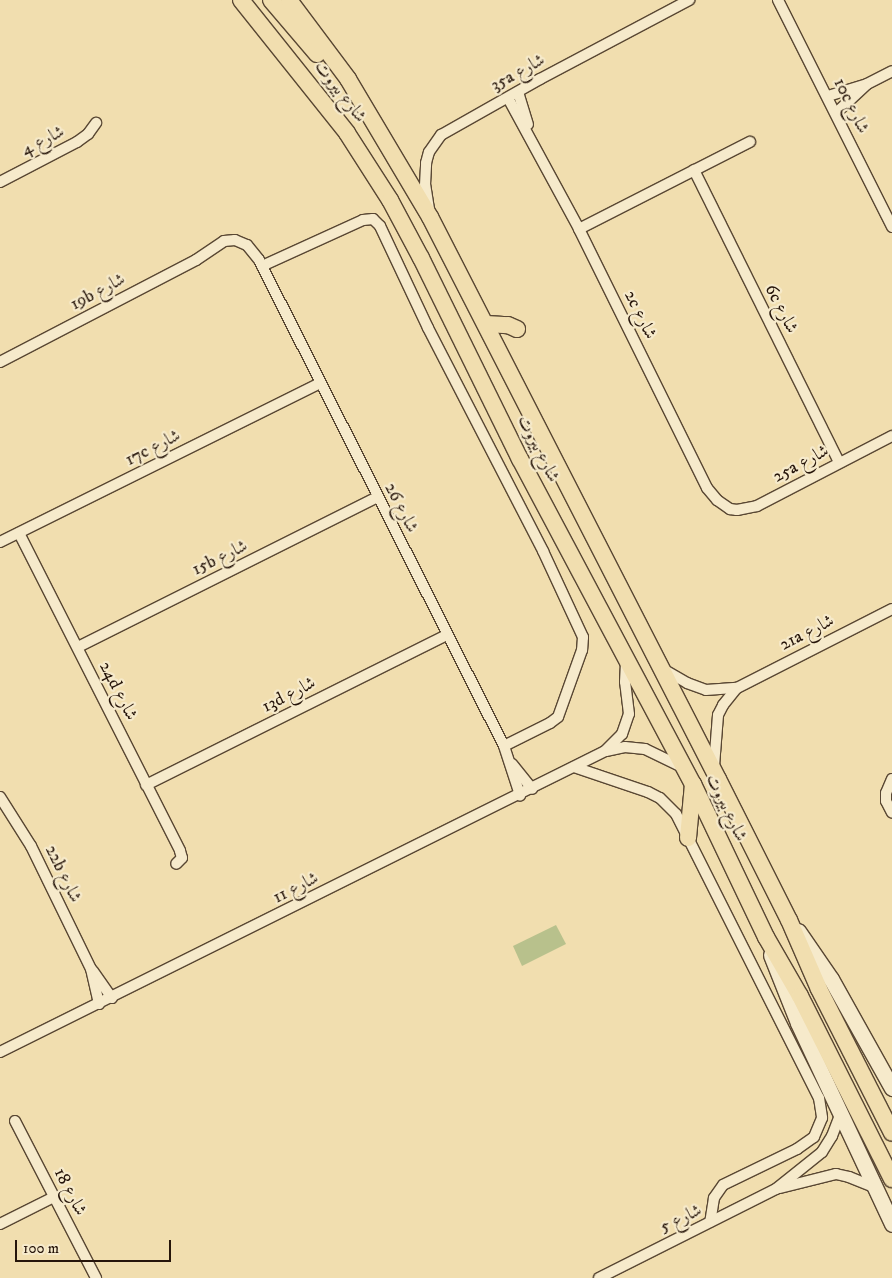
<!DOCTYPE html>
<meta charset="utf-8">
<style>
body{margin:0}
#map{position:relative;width:892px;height:1278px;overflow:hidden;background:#f1deaf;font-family:"IM FELL DW Pica",Amiri,serif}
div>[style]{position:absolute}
.green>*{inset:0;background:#b8c18c}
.roads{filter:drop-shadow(1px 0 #594733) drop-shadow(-1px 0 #594733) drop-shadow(0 1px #594733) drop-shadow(0 -1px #594733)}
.street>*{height:10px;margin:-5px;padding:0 5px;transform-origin:5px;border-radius:5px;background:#f6eacb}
.secondary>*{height:15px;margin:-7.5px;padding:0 7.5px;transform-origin:7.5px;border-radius:7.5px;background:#f6eacb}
.primary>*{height:16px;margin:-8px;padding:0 8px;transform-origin:8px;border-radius:8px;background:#f1deaf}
span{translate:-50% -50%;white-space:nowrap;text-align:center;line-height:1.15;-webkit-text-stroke:4.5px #f6eacb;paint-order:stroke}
.street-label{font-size:18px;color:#26150a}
.scale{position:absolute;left:15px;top:1240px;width:156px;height:22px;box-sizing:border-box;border:2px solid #26150a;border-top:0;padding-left:6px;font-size:15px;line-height:18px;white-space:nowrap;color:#26150a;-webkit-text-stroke:4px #f6eacb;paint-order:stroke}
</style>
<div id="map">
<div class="green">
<div style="clip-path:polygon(556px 925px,566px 944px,522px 966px,513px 946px)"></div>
</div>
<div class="roads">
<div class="street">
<div style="left:778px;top:0;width:254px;rotate:63.3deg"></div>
<div style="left:518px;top:92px;width:34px;rotate:73deg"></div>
<div style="left:828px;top:96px;width:41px;rotate:-17.1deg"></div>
<div style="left:867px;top:84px;width:28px;rotate:-27deg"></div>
<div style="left:508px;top:98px;width:149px;rotate:61.5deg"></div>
<div style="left:579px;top:229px;width:289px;rotate:63.7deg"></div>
<div style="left:707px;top:488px;width:16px;rotate:50deg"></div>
<div style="left:717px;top:500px;width:16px;rotate:35deg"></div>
<div style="left:730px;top:509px;width:7px;rotate:8deg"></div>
<div style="left:737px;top:510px;width:20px;rotate:-11deg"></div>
<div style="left:757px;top:506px;width:152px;rotate:-27.4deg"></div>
<div style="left:836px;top:113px;width:41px;rotate:-43deg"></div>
<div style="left:694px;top:170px;width:326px;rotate:63.6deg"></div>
<div style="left:0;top:182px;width:87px;rotate:-27.5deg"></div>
<div style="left:77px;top:142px;width:14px;rotate:-36deg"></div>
<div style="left:88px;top:134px;width:14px;rotate:-54deg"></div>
<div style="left:429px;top:209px;width:24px;rotate:-99deg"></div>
<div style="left:425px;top:185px;width:22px;rotate:-87deg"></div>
<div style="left:426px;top:163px;width:11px;rotate:-75deg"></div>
<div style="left:429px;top:152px;width:21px;rotate:-55deg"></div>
<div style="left:441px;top:135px;width:114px;rotate:-29.5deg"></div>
<div style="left:540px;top:79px;width:169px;rotate:-27.9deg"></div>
<div style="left:579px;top:229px;width:192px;rotate:-27deg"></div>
<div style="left:262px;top:266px;width:111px;rotate:-24.5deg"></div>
<div style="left:363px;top:220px;width:10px;rotate:-6deg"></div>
<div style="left:373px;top:219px;width:10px;rotate:45deg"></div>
<div style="left:380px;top:226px;width:113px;rotate:64.8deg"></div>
<div style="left:428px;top:328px;width:251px;rotate:62.7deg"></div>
<div style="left:543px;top:551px;width:95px;rotate:65.1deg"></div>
<div style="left:583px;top:637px;width:13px;rotate:94deg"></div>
<div style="left:582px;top:650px;width:71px;rotate:109.7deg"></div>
<div style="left:558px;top:717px;width:10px;rotate:143deg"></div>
<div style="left:550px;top:723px;width:51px;rotate:153.4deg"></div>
<div style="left:0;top:362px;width:221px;rotate:-27.5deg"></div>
<div style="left:196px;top:260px;width:34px;rotate:-34deg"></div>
<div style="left:224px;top:241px;width:11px;rotate:-5deg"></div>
<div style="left:235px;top:240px;width:13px;rotate:23deg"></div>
<div style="left:247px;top:245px;width:19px;rotate:51deg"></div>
<div style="left:259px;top:260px;width:544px;rotate:63.25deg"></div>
<div style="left:504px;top:746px;width:52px;rotate:71.9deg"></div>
<div style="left:19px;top:533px;width:356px;rotate:63.1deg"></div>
<div style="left:180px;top:851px;width:7px;rotate:74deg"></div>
<div style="left:182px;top:858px;width:8px;rotate:135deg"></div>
<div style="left:0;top:542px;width:357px;rotate:-26.4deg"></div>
<div style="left:78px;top:647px;width:335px;rotate:-26.6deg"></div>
<div style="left:663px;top:669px;width:28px;rotate:30deg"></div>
<div style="left:687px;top:683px;width:20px;rotate:20deg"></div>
<div style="left:706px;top:690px;width:31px;rotate:-4deg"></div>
<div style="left:737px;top:688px;width:174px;rotate:-27deg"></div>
<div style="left:606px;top:751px;width:19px;rotate:-12deg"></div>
<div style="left:625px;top:747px;width:20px;rotate:6deg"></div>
<div style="left:645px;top:749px;width:43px;rotate:26deg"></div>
<div style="left:512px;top:764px;width:32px;rotate:51deg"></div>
<div style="left:714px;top:766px;width:51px;rotate:-85.5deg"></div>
<div style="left:718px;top:715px;width:11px;rotate:-63deg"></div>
<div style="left:723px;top:705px;width:22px;rotate:-51deg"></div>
<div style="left:574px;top:767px;width:78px;rotate:18.7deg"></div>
<div style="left:648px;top:792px;width:13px;rotate:27deg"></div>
<div style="left:660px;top:798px;width:23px;rotate:45deg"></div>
<div style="left:676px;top:814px;width:318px;rotate:63.3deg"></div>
<div style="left:819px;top:1098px;width:20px;rotate:81deg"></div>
<div style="left:822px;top:1118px;width:21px;rotate:113deg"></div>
<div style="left:814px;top:1137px;width:21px;rotate:145deg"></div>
<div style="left:797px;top:1149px;width:82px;rotate:154.1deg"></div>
<div style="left:723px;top:1185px;width:16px;rotate:125deg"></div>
<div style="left:714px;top:1198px;width:24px;rotate:99deg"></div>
<div style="left:892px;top:779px;width:15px;rotate:113deg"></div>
<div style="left:886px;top:793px;width:8px;rotate:90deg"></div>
<div style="left:886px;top:801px;width:13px;rotate:63deg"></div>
<div style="left:146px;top:785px;width:336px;rotate:-26.5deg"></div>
<div style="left:0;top:797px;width:58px;rotate:57.7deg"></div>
<div style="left:31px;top:846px;width:137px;rotate:64deg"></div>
<div style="left:91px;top:969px;width:36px;rotate:77deg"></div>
<div style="left:93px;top:971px;width:33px;rotate:55deg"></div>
<div style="left:0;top:1052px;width:676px;rotate:-26.45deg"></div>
<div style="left:605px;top:751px;width:24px;rotate:-45deg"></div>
<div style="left:622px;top:734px;width:21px;rotate:-71deg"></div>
<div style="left:629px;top:714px;width:32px;rotate:-97deg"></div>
<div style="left:625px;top:682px;width:21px;rotate:-87deg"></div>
<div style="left:15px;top:1121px;width:177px;rotate:62.7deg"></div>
<div style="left:780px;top:1188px;width:58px;rotate:-14deg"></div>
<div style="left:836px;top:1174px;width:13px;rotate:13deg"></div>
<div style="left:849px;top:1177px;width:27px;rotate:22deg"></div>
<div style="left:0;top:1224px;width:60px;rotate:-26.6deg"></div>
<div style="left:599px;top:1278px;width:198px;rotate:-26.7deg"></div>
<div style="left:776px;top:1189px;width:59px;rotate:-38.8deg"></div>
<div style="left:822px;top:1152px;width:19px;rotate:-58deg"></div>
<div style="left:832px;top:1136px;width:22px;rotate:-69deg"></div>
</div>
<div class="secondary">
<div style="left:798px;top:931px;width:58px;rotate:55.5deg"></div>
<div style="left:831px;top:979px;width:125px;rotate:60.8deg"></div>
<div style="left:771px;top:955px;width:73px;rotate:68.3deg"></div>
<div style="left:798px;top:1023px;width:222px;rotate:64.9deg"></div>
</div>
<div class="primary">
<div style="left:241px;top:0;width:170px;rotate:51.4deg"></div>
<div style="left:347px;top:133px;width:80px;rotate:57.3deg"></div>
<div style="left:390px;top:200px;width:66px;rotate:61.9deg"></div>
<div style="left:421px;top:258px;width:224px;rotate:63.8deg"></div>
<div style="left:520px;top:459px;width:368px;rotate:62deg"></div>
<div style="left:693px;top:784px;width:170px;rotate:64.5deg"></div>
<div style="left:766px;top:937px;width:68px;rotate:60deg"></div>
<div style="left:800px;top:996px;width:205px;rotate:63.3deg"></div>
<div style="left:271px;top:0;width:71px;rotate:49.6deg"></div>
<div style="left:289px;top:0;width:99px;rotate:53.2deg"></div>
<div style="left:348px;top:79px;width:161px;rotate:59.3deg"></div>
<div style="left:430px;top:217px;width:631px;rotate:62.87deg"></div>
<div style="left:718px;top:779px;width:158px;rotate:63.3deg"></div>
<div style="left:789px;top:920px;width:75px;rotate:66.5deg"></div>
<div style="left:819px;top:989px;width:161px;rotate:63.1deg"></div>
<div style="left:486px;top:324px;width:22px;rotate:3deg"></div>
<div style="left:508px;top:325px;width:10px;rotate:24deg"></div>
<div style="left:688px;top:838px;width:54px;rotate:-84.7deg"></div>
</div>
</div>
<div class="street-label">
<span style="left:518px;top:73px;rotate:-29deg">35a شارع</span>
<span style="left:340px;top:92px;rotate:52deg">شارع بيروت</span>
<span style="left:851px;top:106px;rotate:64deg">10c شارع</span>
<span style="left:43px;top:141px;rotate:-27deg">شارع 4</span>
<span style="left:98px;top:292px;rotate:-28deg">19b شارع</span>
<span style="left:781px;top:309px;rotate:63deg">6c شارع</span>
<span style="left:640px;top:315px;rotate:64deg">2c شارع</span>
<span style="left:153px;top:448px;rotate:-27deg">17c شارع</span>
<span style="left:538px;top:449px;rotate:63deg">شارع بيروت</span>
<span style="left:801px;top:464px;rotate:-28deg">25a شارع</span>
<span style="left:401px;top:508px;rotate:63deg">شارع 26</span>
<span style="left:220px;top:558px;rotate:-26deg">15b شارع</span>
<span style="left:807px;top:633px;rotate:-27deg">21a شارع</span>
<span style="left:118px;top:691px;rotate:63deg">24d شارع</span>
<span style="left:289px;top:695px;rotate:-27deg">13d شارع</span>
<span style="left:726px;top:808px;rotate:64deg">شارع بيروت</span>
<span style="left:63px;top:874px;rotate:64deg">22b شارع</span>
<span style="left:296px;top:888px;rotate:-27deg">شارع 11</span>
<span style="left:70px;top:1192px;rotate:63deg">شارع 18</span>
<span style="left:681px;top:1219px;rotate:-26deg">شارع 5</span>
</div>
<div class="scale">100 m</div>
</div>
